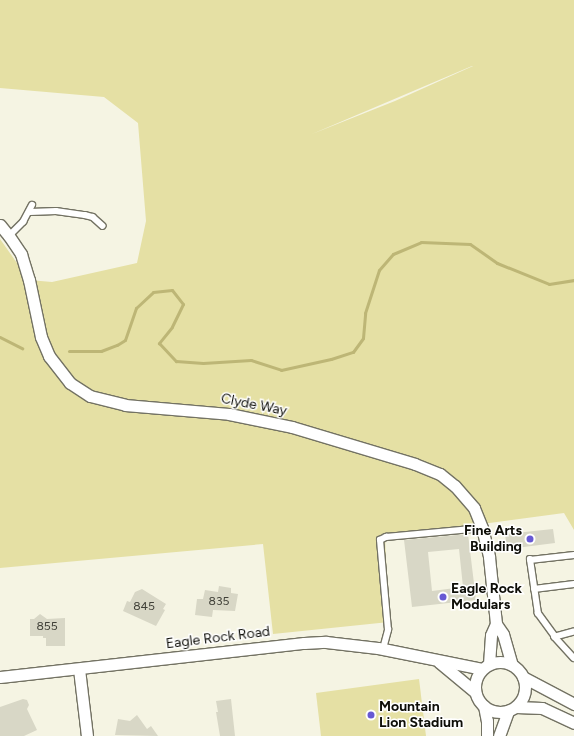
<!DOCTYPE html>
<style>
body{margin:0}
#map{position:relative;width:574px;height:736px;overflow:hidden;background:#f5f4e3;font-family:Figtree,sans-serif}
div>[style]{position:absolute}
.green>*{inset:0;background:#e5e0a4}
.stream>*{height:3px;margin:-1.5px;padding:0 1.5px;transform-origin:1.5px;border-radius:1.5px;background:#bdb676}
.building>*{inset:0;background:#d8d7c6}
.roads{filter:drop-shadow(1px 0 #737263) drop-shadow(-1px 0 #737263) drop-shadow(0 1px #737263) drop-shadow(0 -1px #737263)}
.lane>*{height:5.5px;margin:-2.75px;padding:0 2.75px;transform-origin:2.75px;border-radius:2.75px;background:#fff}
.street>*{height:11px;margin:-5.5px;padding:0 5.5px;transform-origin:5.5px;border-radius:5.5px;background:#fff}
.street>.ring{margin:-5.5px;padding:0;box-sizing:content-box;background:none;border:11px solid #fff;border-radius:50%}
.dots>*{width:11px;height:11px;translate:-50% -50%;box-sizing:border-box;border:2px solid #fff;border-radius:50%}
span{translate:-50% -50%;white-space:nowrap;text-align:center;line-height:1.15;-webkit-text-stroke:3px #fff;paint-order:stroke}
.number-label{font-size:12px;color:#404038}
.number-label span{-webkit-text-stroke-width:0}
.street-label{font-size:14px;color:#0e0e08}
.poi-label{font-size:14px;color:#0e0e08;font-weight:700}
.right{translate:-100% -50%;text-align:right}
.left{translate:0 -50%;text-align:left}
</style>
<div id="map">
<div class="green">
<div style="clip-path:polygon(evenodd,0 0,574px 0,574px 530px,564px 513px,385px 537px,389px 622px,273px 634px,263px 544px,0 568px,0 239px,29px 280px,52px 282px,137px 263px,146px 221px,138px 123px,104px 97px,0 88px,0 0,473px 66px,395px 101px,312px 134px,472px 66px,473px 66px)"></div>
<div style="clip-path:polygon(419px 679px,426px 736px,321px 736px,316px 693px)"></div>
</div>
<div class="stream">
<div style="left:0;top:337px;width:25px;rotate:27deg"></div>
<div style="left:69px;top:351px;width:32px"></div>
<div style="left:101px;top:351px;width:17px;rotate:-21deg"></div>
<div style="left:117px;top:345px;width:9px;rotate:-32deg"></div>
<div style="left:125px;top:340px;width:34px;rotate:-71deg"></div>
<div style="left:136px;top:308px;width:23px;rotate:-43deg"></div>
<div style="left:153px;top:292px;width:19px;rotate:-6deg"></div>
<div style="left:172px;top:290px;width:18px;rotate:52deg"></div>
<div style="left:183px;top:304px;width:25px;rotate:116deg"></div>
<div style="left:172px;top:327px;width:21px;rotate:129deg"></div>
<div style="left:159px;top:343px;width:25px;rotate:47deg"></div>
<div style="left:176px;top:361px;width:27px;rotate:4deg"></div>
<div style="left:203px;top:363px;width:48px;rotate:-3.6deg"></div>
<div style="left:251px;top:360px;width:32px;rotate:18deg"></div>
<div style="left:281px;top:370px;width:51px;rotate:-12.4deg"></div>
<div style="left:331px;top:359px;width:23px;rotate:-18deg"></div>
<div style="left:353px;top:352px;width:17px;rotate:-54deg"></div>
<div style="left:363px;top:338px;width:25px;rotate:-85deg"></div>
<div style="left:365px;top:313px;width:45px;rotate:-72deg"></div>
<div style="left:379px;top:270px;width:21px;rotate:-49deg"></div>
<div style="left:393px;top:254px;width:30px;rotate:-23deg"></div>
<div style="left:421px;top:242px;width:49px;rotate:2.3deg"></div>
<div style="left:470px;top:244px;width:33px;rotate:35deg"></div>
<div style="left:497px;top:263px;width:56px;rotate:22deg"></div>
<div style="left:549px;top:284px;width:25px;rotate:-9deg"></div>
</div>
<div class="building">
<div style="clip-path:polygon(553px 529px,555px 543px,507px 549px,505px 534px)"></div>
<div style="clip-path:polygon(evenodd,468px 534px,476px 600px,412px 607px,404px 540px,468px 534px,459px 549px,463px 587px,432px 591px,428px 552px,459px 549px)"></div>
<div style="clip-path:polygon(219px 586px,231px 588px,231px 593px,238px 594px,235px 611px,213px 610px,212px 617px,195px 615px,197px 599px,203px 599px,205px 590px,218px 592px)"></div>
<div style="clip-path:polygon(142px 589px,166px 604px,163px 609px,165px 610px,156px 626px,123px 611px,127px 601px,130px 602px,135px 592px)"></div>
<div style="clip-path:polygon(40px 614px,47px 619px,65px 618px,65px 646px,46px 646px,46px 638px,43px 638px,43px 636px,30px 636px,30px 619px,34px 619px)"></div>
<div style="clip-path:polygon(23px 699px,27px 700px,29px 705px,27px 709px,37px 730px,24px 736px,0 736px,0 707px)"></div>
<div style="clip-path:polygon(231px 699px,235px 736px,220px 736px,216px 712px,218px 712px,216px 701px)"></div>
<div style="clip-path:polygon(137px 715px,147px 729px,151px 726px,158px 736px,115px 735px,118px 719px,130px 721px)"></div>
</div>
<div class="roads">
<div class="lane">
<div style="left:30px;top:212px;width:26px;rotate:-2deg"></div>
<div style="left:56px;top:211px;width:29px;rotate:8deg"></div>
<div style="left:85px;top:215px;width:8px;rotate:14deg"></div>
<div style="left:93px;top:217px;width:13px;rotate:42deg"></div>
<div style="left:9px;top:236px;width:20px;rotate:-45deg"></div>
<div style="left:23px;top:222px;width:19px;rotate:-62deg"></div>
<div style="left:534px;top:589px;width:40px;rotate:-7.1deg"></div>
<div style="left:574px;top:632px;width:20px;rotate:165deg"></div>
<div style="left:555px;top:637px;width:28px;rotate:48deg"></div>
<div style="left:555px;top:637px;width:29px;rotate:-126deg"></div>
<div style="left:538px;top:614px;width:55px;rotate:-98.4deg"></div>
<div style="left:530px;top:560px;width:44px;rotate:-6.5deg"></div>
<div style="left:383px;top:649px;width:20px;rotate:-75deg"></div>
<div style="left:388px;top:630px;width:90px;rotate:-95.1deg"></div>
<div style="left:380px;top:540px;width:7px;rotate:-27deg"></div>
<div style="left:386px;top:537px;width:96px;rotate:-5.4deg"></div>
</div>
<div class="street">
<div style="left:0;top:225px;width:14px;rotate:51deg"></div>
<div style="left:9px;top:236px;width:22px;rotate:56deg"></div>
<div style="left:21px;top:254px;width:27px;rotate:73deg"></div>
<div style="left:29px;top:280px;width:58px;rotate:78.1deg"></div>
<div style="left:41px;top:337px;width:21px;rotate:67deg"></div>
<div style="left:49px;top:356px;width:34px;rotate:52deg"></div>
<div style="left:70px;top:383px;width:24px;rotate:33deg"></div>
<div style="left:90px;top:396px;width:36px;rotate:14deg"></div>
<div style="left:125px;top:405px;width:104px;rotate:4.9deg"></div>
<div style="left:229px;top:414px;width:64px;rotate:11.7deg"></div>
<div style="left:292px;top:427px;width:128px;rotate:16.7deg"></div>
<div style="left:415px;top:464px;width:27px;rotate:22deg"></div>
<div style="left:440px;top:474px;width:19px;rotate:39deg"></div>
<div style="left:455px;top:486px;width:29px;rotate:49deg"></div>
<div style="left:474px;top:508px;width:22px;rotate:68deg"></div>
<div style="left:482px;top:528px;width:30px;rotate:76deg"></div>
<div style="left:489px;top:557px;width:67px;rotate:84deg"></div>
<div style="left:496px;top:624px;width:12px;rotate:55deg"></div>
<div style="left:503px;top:634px;width:32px;rotate:74deg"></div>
<div class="ring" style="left:475px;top:662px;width:39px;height:39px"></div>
<div style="left:439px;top:662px;width:47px;rotate:39.8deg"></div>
<div style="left:489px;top:664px;width:29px;rotate:-86deg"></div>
<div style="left:491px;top:635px;width:12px;rotate:-66deg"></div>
<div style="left:79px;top:669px;width:67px;rotate:83.2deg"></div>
<div style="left:0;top:677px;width:306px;rotate:-6.4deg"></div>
<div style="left:304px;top:643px;width:22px;rotate:-3deg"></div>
<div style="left:326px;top:642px;width:52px;rotate:6.6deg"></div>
<div style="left:378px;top:648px;width:106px;rotate:11.4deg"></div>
<div style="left:523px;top:677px;width:58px;rotate:27.9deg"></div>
<div style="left:484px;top:706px;width:15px;rotate:79deg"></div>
<div style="left:487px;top:721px;width:15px;rotate:90deg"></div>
<div style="left:516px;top:707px;width:26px;rotate:2deg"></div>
<div style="left:542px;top:708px;width:35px;rotate:25deg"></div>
<div style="left:499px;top:736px;width:27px;rotate:-70deg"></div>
</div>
</div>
<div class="dots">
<div style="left:530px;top:539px;background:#6759d3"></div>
<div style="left:443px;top:597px;background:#6759d3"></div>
<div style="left:371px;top:715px;background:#6759d3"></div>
</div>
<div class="number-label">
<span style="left:219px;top:602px">835</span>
<span style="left:144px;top:607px">845</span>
<span style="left:47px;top:627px">855</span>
</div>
<div class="street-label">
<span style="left:254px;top:405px;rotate:11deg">Clyde Way</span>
<span style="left:218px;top:638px;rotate:-7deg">Eagle Rock Road</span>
</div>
<div class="poi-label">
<span class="right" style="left:522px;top:539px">Fine Arts<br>Building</span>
<span class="left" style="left:451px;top:597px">Eagle Rock<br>Modulars</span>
<span class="left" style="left:379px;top:715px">Mountain<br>Lion Stadium</span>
</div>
</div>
